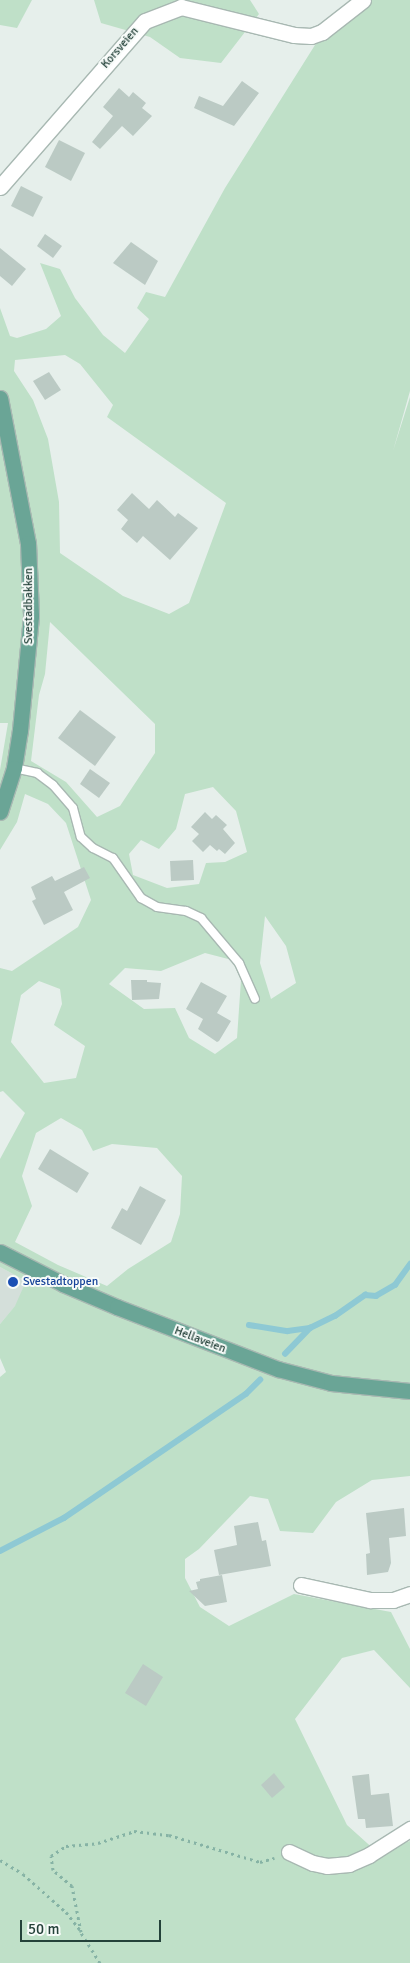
<!DOCTYPE html>
<style>
body{margin:0}
#map{position:relative;width:410px;height:1963px;overflow:hidden;background:#e6efeb;font-family:Signika,sans-serif}
div>[style]{position:absolute}
.built>*{inset:0;background:#d4dfda}
.green>*{inset:0;background:#bfe0c8}
.stream>*{height:5.5px;margin:-2.75px;padding:0 2.75px;transform-origin:2.75px;border-radius:2.75px;background:#8ec9d4}
.building>*{inset:0;background:#bbcac4}
.path>*{height:3px;margin-top:-1.5px;transform-origin:0;background:repeating-linear-gradient(90deg,#86b3a5 0 2.5px,transparent 0 6.5px)}
.roads{filter:drop-shadow(1px 0 #a8b8b2) drop-shadow(-1px 0 #a8b8b2) drop-shadow(0 1px #a8b8b2) drop-shadow(0 -1px #a8b8b2)}
.service>*{height:8px;margin:-4px;padding:0 4px;transform-origin:4px;border-radius:4px;background:#fff}
.minor>*{height:15px;margin:-7.5px;padding:0 7.5px;transform-origin:7.5px;border-radius:7.5px;background:#fff}
.primary>*{height:15px;margin:-7.5px;padding:0 7.5px;transform-origin:7.5px;border-radius:7.5px;background:#6aa596}
.dots>*{width:14px;height:14px;translate:-50% -50%;box-sizing:border-box;border:2px solid #f7fbf9;border-radius:50%}
span{translate:-50% -50%;white-space:nowrap;text-align:center;line-height:1.15;-webkit-text-stroke:4px #f7fbf9;paint-order:stroke}
.street-label{font-size:12px;color:#24423a}
.transit-label{font-size:12px;color:#164399}
.left{translate:0 -50%;text-align:left}
.scale{position:absolute;left:20px;top:1920px;width:141px;height:22px;box-sizing:border-box;border:2px solid #24423a;border-top:0;padding-left:6px;font-size:15px;line-height:18px;white-space:nowrap;color:#24423a;-webkit-text-stroke:4px #f7fbf9;paint-order:stroke}
</style>
<div id="map">
<div class="built">
<div style="clip-path:polygon(0 1267px,26px 1281px,17px 1304px,0 1324px)"></div>
</div>
<div class="green">
<div style="clip-path:polygon(0 0,32px 0,17px 28px,0 25px)"></div>
<div style="clip-path:polygon(94px 0,250px 0,259px 14px,221px 63px,180px 58px,150px 37px,101px 23px)"></div>
<div style="clip-path:polygon(evenodd,370px 0,410px 0,410px 391px,393px 451px,410px 397px,410px 1476px,372px 1480px,336px 1502px,313px 1533px,280px 1531px,268px 1499px,250px 1496px,199px 1549px,185px 1559px,185px 1578px,200px 1607px,229px 1626px,294px 1594px,391px 1612px,410px 1649px,410px 1688px,374px 1650px,342px 1658px,295px 1719px,347px 1825px,377px 1852px,410px 1841px,410px 1963px,0 1963px,0 1377px,6px 1372px,0 1358px,0 1324px,15px 1306px,26px 1281px,0 1267px,0 1159px,25px 1113px,3px 1091px,0 1092px,0 968px,12px 971px,78px 927px,91px 900px,66px 823px,48px 804px,25px 794px,17px 822px,0 850px,0 770px,8px 723px,0 723px,0 308px,10px 336px,17px 338px,46px 329px,61px 316px,40px 263px,60px 269px,75px 298px,103px 335px,125px 353px,149px 319px,137px 308px,146px 292px,165px 297px,225px 188px,315px 45px,370px 0,65px 355px,80px 364px,113px 405px,107px 417px,226px 503px,189px 603px,169px 614px,123px 596px,60px 553px,59px 502px,48px 439px,33px 400px,14px 371px,15px 360px,65px 355px,370px 0,50px 622px,155px 724px,155px 753px,120px 806px,97px 817px,66px 782px,31px 761px,39px 695px,45px 674px,50px 622px,370px 0,213px 787px,236px 811px,247px 852px,225px 862px,206px 863px,199px 884px,167px 888px,133px 875px,129px 854px,141px 840px,159px 849px,176px 829px,185px 794px,213px 787px,370px 0,265px 916px,286px 946px,296px 983px,271px 999px,260px 963px,265px 916px,370px 0,205px 953px,232px 960px,241px 980px,237px 1038px,215px 1054px,189px 1038px,175px 1008px,144px 1009px,109px 984px,125px 968px,161px 971px,205px 953px,370px 0,39px 981px,60px 989px,62px 1004px,54px 1025px,85px 1046px,76px 1078px,44px 1083px,11px 1042px,21px 995px,39px 981px,370px 0,61px 1118px,82px 1130px,93px 1151px,112px 1144px,157px 1148px,182px 1176px,180px 1214px,171px 1242px,128px 1269px,107px 1286px,58px 1265px,15px 1242px,32px 1206px,22px 1176px,36px 1133px,61px 1118px)"></div>
</div>
<div class="stream">
<div style="left:249px;top:1325px;width:39px;rotate:9deg"></div>
<div style="left:288px;top:1331px;width:22px;rotate:-8deg"></div>
<div style="left:310px;top:1328px;width:28px;rotate:-26deg"></div>
<div style="left:335px;top:1316px;width:37px;rotate:-35deg"></div>
<div style="left:365px;top:1295px;width:11px;rotate:5deg"></div>
<div style="left:376px;top:1296px;width:22px;rotate:-30deg"></div>
<div style="left:395px;top:1285px;width:26px;rotate:-54deg"></div>
<div style="left:285px;top:1354px;width:36px;rotate:-46deg"></div>
<div style="left:0;top:1551px;width:72px;rotate:-27.3deg"></div>
<div style="left:64px;top:1518px;width:220px;rotate:-34.3deg"></div>
<div style="left:246px;top:1394px;width:20px;rotate:-45deg"></div>
</div>
<div class="building">
<div style="clip-path:polygon(242px 81px,259px 93px,234px 126px,194px 108px,199px 96px,223px 106px)"></div>
<div style="clip-path:polygon(119px 88px,129px 97px,133px 92px,146px 103px,142px 108px,152px 116px,133px 136px,122px 126px,100px 149px,92px 142px,113px 116px,103px 107px)"></div>
<div style="clip-path:polygon(59px 140px,85px 153px,71px 181px,45px 167px)"></div>
<div style="clip-path:polygon(21px 186px,43px 197px,33px 217px,11px 206px)"></div>
<div style="clip-path:polygon(45px 234px,62px 246px,53px 258px,37px 246px)"></div>
<div style="clip-path:polygon(131px 242px,158px 261px,145px 285px,113px 263px)"></div>
<div style="clip-path:polygon(0 248px,26px 269px,12px 286px,0 276px)"></div>
<div style="clip-path:polygon(49px 372px,61px 390px,45px 400px,33px 381px)"></div>
<div style="clip-path:polygon(132px 493px,149px 509px,157px 500px,175px 517px,178px 513px,198px 528px,170px 560px,143px 536px,137px 543px,121px 529px,128px 520px,117px 510px)"></div>
<div style="clip-path:polygon(80px 710px,116px 737px,95px 766px,58px 738px)"></div>
<div style="clip-path:polygon(90px 769px,110px 783px,99px 798px,80px 784px)"></div>
<div style="clip-path:polygon(205px 812px,212px 819px,216px 815px,227px 825px,223px 829px,235px 843px,225px 854px,219px 849px,217px 851px,210px 845px,203px 852px,192px 841px,199px 834px,191px 827px)"></div>
<div style="clip-path:polygon(193px 860px,194px 880px,171px 881px,170px 861px)"></div>
<div style="clip-path:polygon(84px 867px,90px 878px,64px 892px,73px 910px,44px 925px,32px 901px,36px 899px,31px 887px,52px 876px,55px 881px)"></div>
<div style="clip-path:polygon(131px 980px,147px 980px,147px 982px,161px 983px,159px 999px,132px 1000px)"></div>
<div style="clip-path:polygon(201px 982px,227px 996px,217px 1013px,231px 1021px,219px 1041px,217px 1042px,198px 1029px,203px 1019px,186px 1009px)"></div>
<div style="clip-path:polygon(50px 1149px,89px 1173px,77px 1193px,38px 1169px)"></div>
<div style="clip-path:polygon(140px 1186px,166px 1200px,141px 1245px,111px 1228px,122px 1208px,127px 1211px)"></div>
<div style="clip-path:polygon(404px 1508px,406px 1536px,389px 1538px,391px 1563px,388px 1572px,367px 1575px,366px 1554px,370px 1553px,366px 1513px)"></div>
<div style="clip-path:polygon(258px 1522px,262px 1541px,266px 1540px,271px 1566px,219px 1575px,214px 1550px,237px 1545px,234px 1526px)"></div>
<div style="clip-path:polygon(222px 1575px,227px 1602px,205px 1606px,189px 1591px,198px 1589px,196px 1582px,200px 1581px,200px 1579px)"></div>
<div style="clip-path:polygon(143px 1664px,163px 1677px,146px 1706px,125px 1693px)"></div>
<div style="clip-path:polygon(274px 1773px,285px 1787px,272px 1798px,261px 1785px)"></div>
<div style="clip-path:polygon(369px 1774px,371px 1795px,389px 1793px,393px 1826px,366px 1828px,365px 1819px,358px 1819px,352px 1776px)"></div>
</div>
<div class="path">
<div style="left:0;top:1860px;width:27px;rotate:31deg"></div>
<div style="left:23px;top:1874px;width:57px;rotate:41.5deg"></div>
<div style="left:66px;top:1912px;width:24px;rotate:52deg"></div>
<div style="left:100px;top:1963px;width:36px;rotate:-122deg"></div>
<div style="left:81px;top:1932px;width:47px;rotate:-101.1deg"></div>
<div style="left:72px;top:1886px;width:25px;rotate:-140deg"></div>
<div style="left:53px;top:1870px;width:14px;rotate:-98deg"></div>
<div style="left:51px;top:1856px;width:18px;rotate:-34deg"></div>
<div style="left:66px;top:1846px;width:32px;rotate:-5deg"></div>
<div style="left:98px;top:1843px;width:38px;rotate:-18deg"></div>
<div style="left:134px;top:1831px;width:35px;rotate:7deg"></div>
<div style="left:169px;top:1835px;width:95px;rotate:16.5deg"></div>
<div style="left:260px;top:1862px;width:15px;rotate:-16deg"></div>
</div>
<div class="roads">
<div class="service">
<div style="left:14px;top:768px;width:24px;rotate:12deg"></div>
<div style="left:37px;top:773px;width:20px;rotate:37deg"></div>
<div style="left:53px;top:785px;width:30px;rotate:49deg"></div>
<div style="left:73px;top:808px;width:30px;rotate:75deg"></div>
<div style="left:81px;top:837px;width:16px;rotate:43deg"></div>
<div style="left:93px;top:848px;width:22px;rotate:27deg"></div>
<div style="left:113px;top:858px;width:49px;rotate:55deg"></div>
<div style="left:141px;top:898px;width:18px;rotate:29deg"></div>
<div style="left:157px;top:907px;width:29px;rotate:8deg"></div>
<div style="left:186px;top:911px;width:17px;rotate:25deg"></div>
<div style="left:201px;top:918px;width:59px;rotate:49.8deg"></div>
<div style="left:239px;top:963px;width:39px;rotate:66deg"></div>
</div>
<div class="minor">
<div style="left:0;top:187px;width:220px;rotate:-48.9deg"></div>
<div style="left:145px;top:21px;width:39px;rotate:-21deg"></div>
<div style="left:181px;top:7px;width:116px;rotate:13.9deg"></div>
<div style="left:294px;top:35px;width:17px;rotate:3deg"></div>
<div style="left:311px;top:36px;width:12px;rotate:-20deg"></div>
<div style="left:322px;top:32px;width:52px;rotate:-38deg"></div>
<div style="left:301px;top:1585px;width:71px;rotate:12.3deg"></div>
<div style="left:370px;top:1600px;width:23px"></div>
<div style="left:393px;top:1600px;width:18px;rotate:-19deg"></div>
<div style="left:289px;top:1852px;width:26px;rotate:25deg"></div>
<div style="left:313px;top:1863px;width:14px;rotate:12deg"></div>
<div style="left:327px;top:1866px;width:22px;rotate:-5deg"></div>
<div style="left:349px;top:1864px;width:22px;rotate:-24deg"></div>
<div style="left:369px;top:1855px;width:49px;rotate:-32.4deg"></div>
</div>
<div class="primary">
<div style="left:0;top:398px;width:148px;rotate:79.1deg"></div>
<div style="left:28px;top:543px;width:73px;rotate:87.6deg"></div>
<div style="left:31px;top:616px;width:115px;rotate:95.5deg"></div>
<div style="left:20px;top:730px;width:38px;rotate:99deg"></div>
<div style="left:14px;top:768px;width:46px;rotate:107.7deg"></div>
<div style="left:0;top:1252px;width:71px;rotate:26.9deg"></div>
<div style="left:63px;top:1284px;width:59px;rotate:23.1deg"></div>
<div style="left:117px;top:1307px;width:173px;rotate:21.1deg"></div>
<div style="left:278px;top:1369px;width:55px;rotate:14.8deg"></div>
<div style="left:331px;top:1383px;width:79px;rotate:5.8deg"></div>
</div>
</div>
<div class="dots">
<div style="left:13px;top:1282px;background:#1a4fb4"></div>
</div>
<div class="street-label">
<span style="left:120px;top:48px;rotate:-49deg">Korsveien</span>
<span style="left:29px;top:606px;rotate:-90deg">Svestadbakken</span>
<span style="left:200px;top:1340px;rotate:21deg">Hellaveien</span>
</div>
<div class="transit-label">
<span class="left" style="left:23px;top:1282px">Svestadtoppen</span>
</div>
<div class="scale">50 m</div>
</div>
